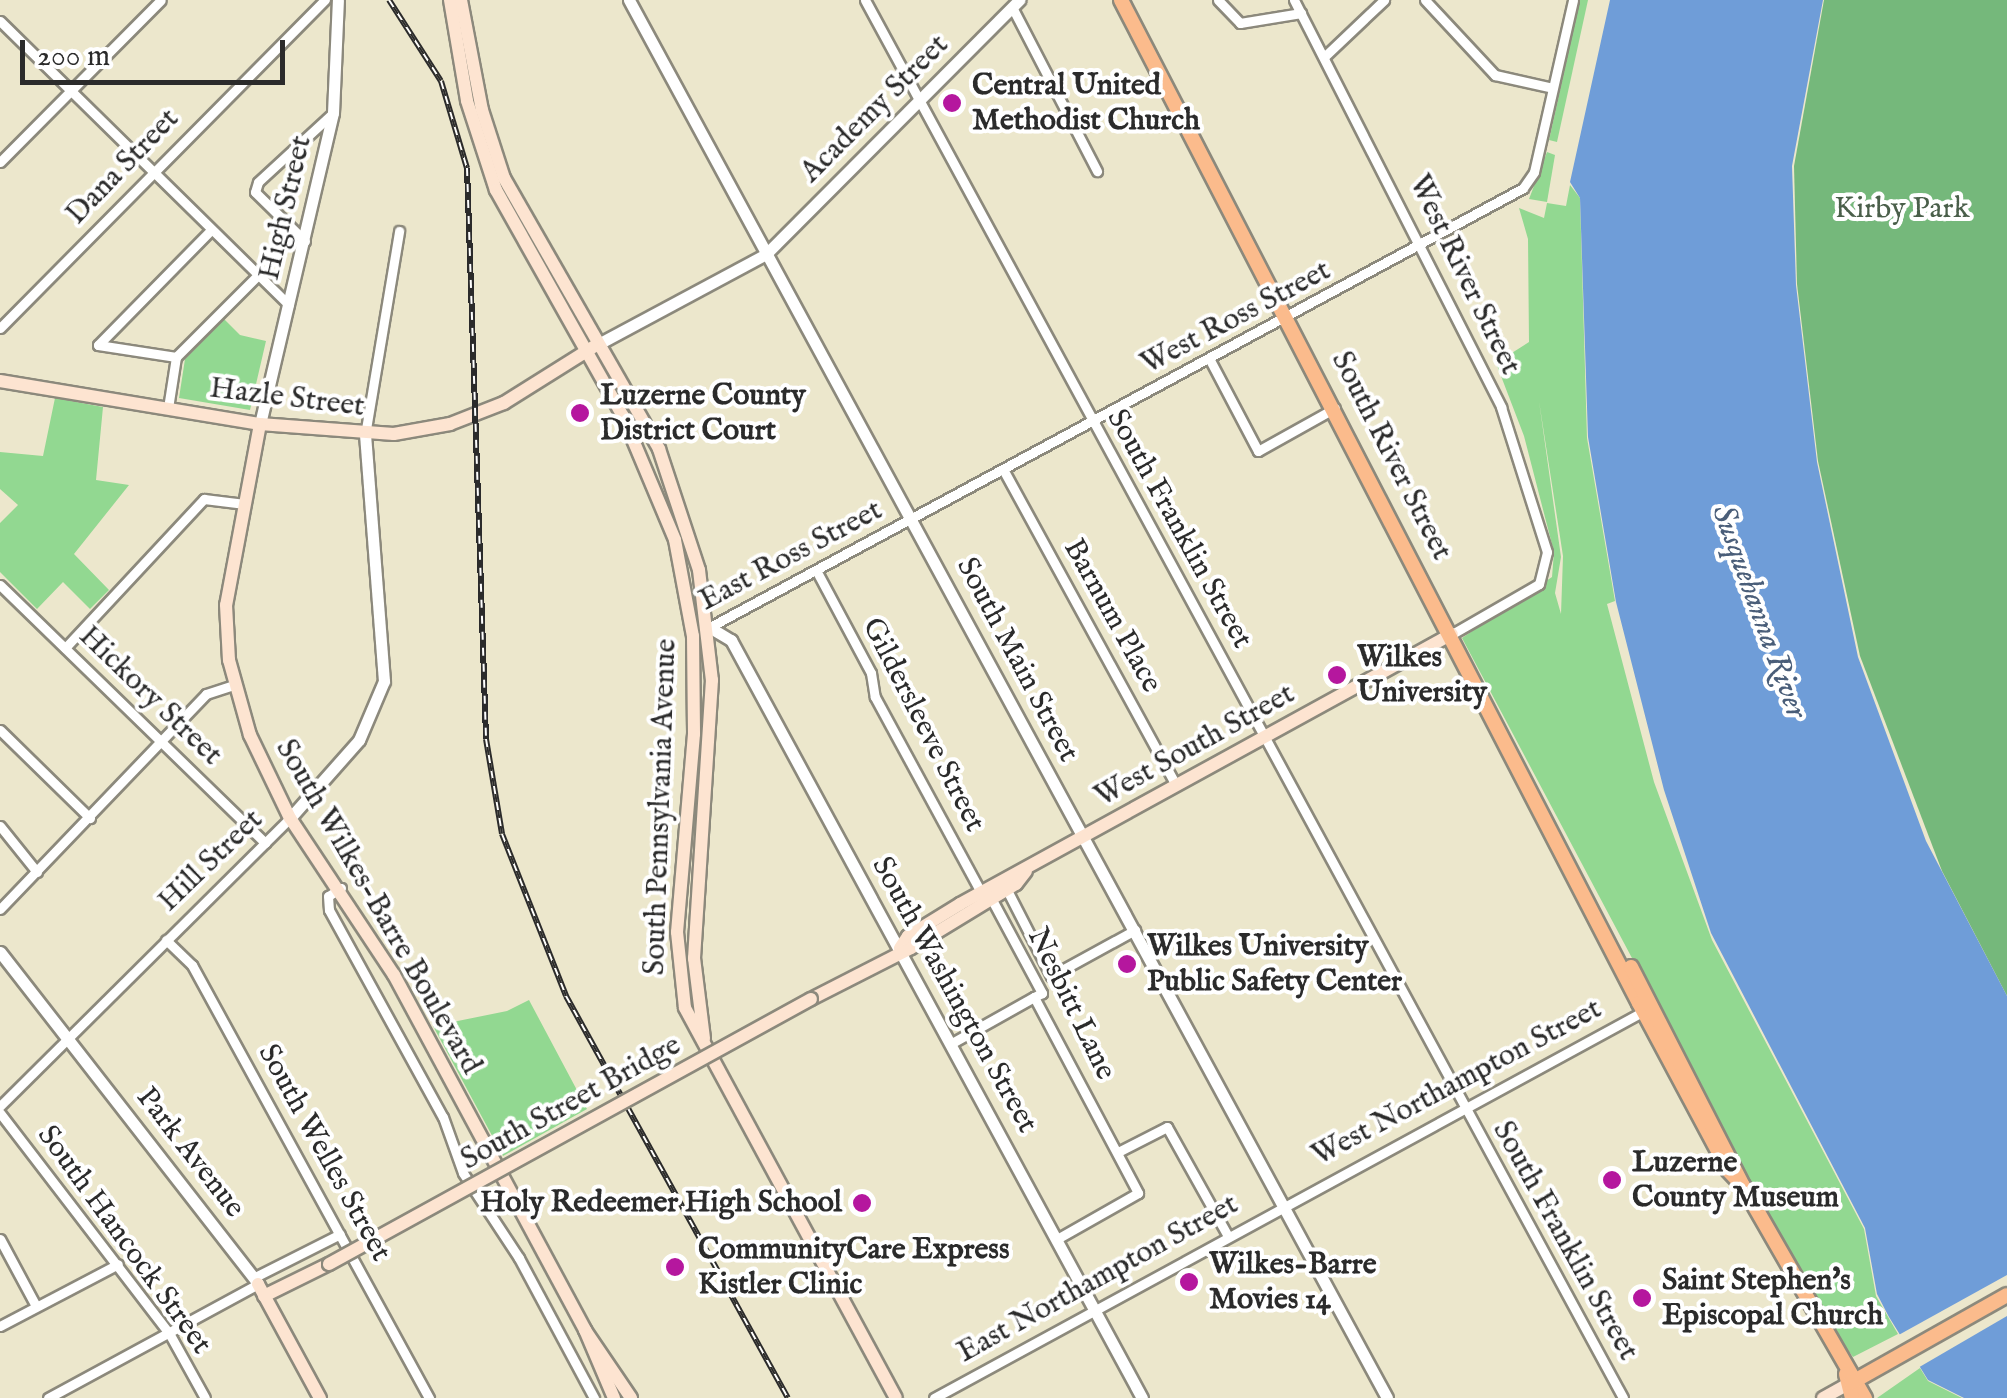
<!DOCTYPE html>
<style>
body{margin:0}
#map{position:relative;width:2007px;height:1398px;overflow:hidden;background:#ece7cc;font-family:"IM FELL English",serif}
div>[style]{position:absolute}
.green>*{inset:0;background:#92d891}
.forest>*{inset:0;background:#75b87b}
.water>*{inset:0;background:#6f9dd8}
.pier>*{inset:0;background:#ece7cc}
.roads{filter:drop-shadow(2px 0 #8c897c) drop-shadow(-2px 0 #8c897c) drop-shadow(0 2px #8c897c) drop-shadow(0 -2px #8c897c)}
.minor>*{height:9px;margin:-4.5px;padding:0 4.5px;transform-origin:4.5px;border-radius:4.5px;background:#fff}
.tertiary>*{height:11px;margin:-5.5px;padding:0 5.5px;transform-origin:5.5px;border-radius:5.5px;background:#fff}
.secondary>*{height:12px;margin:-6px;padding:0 6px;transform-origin:6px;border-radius:6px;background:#fde4d1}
.primary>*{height:14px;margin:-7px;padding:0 7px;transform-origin:7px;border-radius:7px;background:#fbbb8c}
.rail>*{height:6px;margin-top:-3px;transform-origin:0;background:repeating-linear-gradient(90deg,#fff 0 8px,#2b2b2b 0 16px);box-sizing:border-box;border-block:2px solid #2b2b2b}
.bridges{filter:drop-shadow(2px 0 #8c897c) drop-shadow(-2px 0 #8c897c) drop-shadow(0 2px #8c897c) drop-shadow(0 -2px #8c897c)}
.secondary-bridge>*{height:12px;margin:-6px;padding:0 6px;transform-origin:6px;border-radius:6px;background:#fde4d1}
.dots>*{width:28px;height:28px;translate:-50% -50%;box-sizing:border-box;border:5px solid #fff;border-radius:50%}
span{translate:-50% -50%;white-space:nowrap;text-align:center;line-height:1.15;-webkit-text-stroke:8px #fff;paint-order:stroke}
.poi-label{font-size:30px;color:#2b2b2b;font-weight:700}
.left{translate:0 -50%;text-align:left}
.right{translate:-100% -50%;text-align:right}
.street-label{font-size:30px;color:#2b2b2b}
.park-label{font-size:30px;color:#4a5f4a}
.water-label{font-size:32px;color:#4a5e79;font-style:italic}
.scale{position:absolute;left:20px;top:40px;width:265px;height:45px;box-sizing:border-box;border:5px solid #2b2b2b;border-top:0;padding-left:12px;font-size:30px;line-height:35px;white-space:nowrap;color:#2b2b2b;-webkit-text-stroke:8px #fff;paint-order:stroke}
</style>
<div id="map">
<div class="green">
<div style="clip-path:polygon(1580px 0,1588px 0,1557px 142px,1549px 140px)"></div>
<div style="clip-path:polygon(1547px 152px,1555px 155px,1547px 202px,1529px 199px)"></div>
<div style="clip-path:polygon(evenodd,1570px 185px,1580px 198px,1587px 438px,1615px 601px,1607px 604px,1654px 782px,1712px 940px,1864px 1229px,1876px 1296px,1898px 1334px,1853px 1357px,1821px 1314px,1462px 638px,1552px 577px,1554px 552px,1524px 436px,1496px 363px,1529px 342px,1528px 239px,1519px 208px,1544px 218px,1547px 203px,1566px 206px,1570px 185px,1539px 401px,1563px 556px,1561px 614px,1555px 593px,1561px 557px,1539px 401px)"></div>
<div style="clip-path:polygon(224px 319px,240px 335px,266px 341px,250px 410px,179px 398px,185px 359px)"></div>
<div style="clip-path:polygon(55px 398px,103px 407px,96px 480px,129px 485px,74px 554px,109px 590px,90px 609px,63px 582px,37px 609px,0 572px,0 523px,18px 505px,0 489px,0 452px,43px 456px)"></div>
<div style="clip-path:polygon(529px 1000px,587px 1109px,503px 1156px,433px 1026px,507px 1011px)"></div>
<div style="clip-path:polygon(1920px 1368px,1928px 1381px,1962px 1398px,1877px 1398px)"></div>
</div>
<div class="forest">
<div style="clip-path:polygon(1824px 0,2007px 0,2007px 996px,1942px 871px,1860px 656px,1818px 461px,1797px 284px,1794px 166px)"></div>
</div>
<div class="water">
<div style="clip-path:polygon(1610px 0,1823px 0,1792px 166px,1796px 285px,1817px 462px,1858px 657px,1926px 841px,2007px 996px,2007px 1398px,1964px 1398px,1928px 1380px,1889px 1317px,1877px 1294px,1865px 1228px,1711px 933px,1664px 790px,1616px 602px,1588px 437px,1580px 198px,1570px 182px)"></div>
</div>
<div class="pier">
<div style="clip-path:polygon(2007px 1275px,2007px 1316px,1916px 1369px,1895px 1337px)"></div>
</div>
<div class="roads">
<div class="minor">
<div style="left:865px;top:0;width:1590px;rotate:61.53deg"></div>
<div style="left:1218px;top:0;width:32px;rotate:46deg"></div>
<div style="left:1240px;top:23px;width:62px;rotate:-9.3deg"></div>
<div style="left:1294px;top:0;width:457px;rotate:63deg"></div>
<div style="left:1501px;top:407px;width:152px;rotate:72.4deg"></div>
<div style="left:1547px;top:552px;width:33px;rotate:104deg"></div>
<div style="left:1539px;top:584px;width:100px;rotate:150.1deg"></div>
<div style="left:1425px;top:0;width:103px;rotate:47deg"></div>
<div style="left:1495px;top:75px;width:59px;rotate:12.6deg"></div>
<div style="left:1012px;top:7px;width:185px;rotate:62.6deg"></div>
<div style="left:0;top:21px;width:405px;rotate:44.5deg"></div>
<div style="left:1324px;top:57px;width:83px;rotate:-43.5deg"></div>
<div style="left:0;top:162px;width:228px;rotate:-45.2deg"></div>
<div style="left:305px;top:241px;width:70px;rotate:-135.6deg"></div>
<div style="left:255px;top:192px;width:10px;rotate:-73deg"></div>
<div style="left:258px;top:182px;width:100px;rotate:-42.6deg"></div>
<div style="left:0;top:328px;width:462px;rotate:-45.3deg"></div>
<div style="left:98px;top:345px;width:161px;rotate:-45.5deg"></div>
<div style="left:98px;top:345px;width:79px;rotate:8.7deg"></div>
<div style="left:1210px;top:360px;width:103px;rotate:62.2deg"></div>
<div style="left:1258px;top:451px;width:88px;rotate:-29.2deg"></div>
<div style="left:168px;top:408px;width:52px;rotate:-81.1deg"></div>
<div style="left:176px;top:357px;width:116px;rotate:-45deg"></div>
<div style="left:365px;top:435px;width:207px;rotate:-80.5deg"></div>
<div style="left:1004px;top:471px;width:358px;rotate:61.3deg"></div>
<div style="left:816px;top:570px;width:117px;rotate:61.9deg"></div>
<div style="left:871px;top:673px;width:24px;rotate:81deg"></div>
<div style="left:875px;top:697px;width:226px;rotate:61.5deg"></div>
<div style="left:0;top:585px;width:370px;rotate:44.2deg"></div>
<div style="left:708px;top:628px;width:926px;rotate:-28.36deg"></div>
<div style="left:1523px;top:188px;width:19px;rotate:-55deg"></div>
<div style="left:1534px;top:172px;width:176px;rotate:-77.2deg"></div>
<div style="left:65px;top:648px;width:204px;rotate:-47deg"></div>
<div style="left:204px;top:499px;width:39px;rotate:7deg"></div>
<div style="left:0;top:730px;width:126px;rotate:44.4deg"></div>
<div style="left:0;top:826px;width:59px;rotate:51.2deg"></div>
<div style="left:341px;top:888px;width:15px;rotate:148deg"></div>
<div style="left:328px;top:896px;width:14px;rotate:86deg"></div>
<div style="left:329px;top:910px;width:236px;rotate:61.2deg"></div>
<div style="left:443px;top:1117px;width:59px;rotate:70.3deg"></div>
<div style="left:463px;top:1173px;width:102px;rotate:56.6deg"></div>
<div style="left:519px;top:1258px;width:159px;rotate:61.8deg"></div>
<div style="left:1007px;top:890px;width:97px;rotate:62.9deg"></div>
<div style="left:1051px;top:976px;width:96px;rotate:-28.7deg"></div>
<div style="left:991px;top:898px;width:108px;rotate:61.8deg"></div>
<div style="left:1042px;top:993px;width:9px;rotate:153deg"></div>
<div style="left:1034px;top:997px;width:222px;rotate:62deg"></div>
<div style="left:1138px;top:1193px;width:93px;rotate:150.4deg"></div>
<div style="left:0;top:909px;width:298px;rotate:-46.2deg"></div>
<div style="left:206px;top:694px;width:29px;rotate:-18deg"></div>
<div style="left:166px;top:940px;width:36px;rotate:44deg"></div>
<div style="left:192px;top:965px;width:494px;rotate:61.3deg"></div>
<div style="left:952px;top:1043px;width:94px;rotate:-29.3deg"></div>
<div style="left:0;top:1106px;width:409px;rotate:-44.8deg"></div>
<div style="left:0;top:1113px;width:277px;rotate:52.5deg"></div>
<div style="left:169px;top:1333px;width:74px;rotate:61deg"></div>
<div style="left:1118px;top:1152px;width:55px;rotate:-27deg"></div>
<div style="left:1167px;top:1127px;width:125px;rotate:60.8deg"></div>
<div style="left:0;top:1239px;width:76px;rotate:61.8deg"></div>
<div style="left:255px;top:1277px;width:95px;rotate:-26.8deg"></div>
<div style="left:0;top:1326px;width:133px;rotate:-27.7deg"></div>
<div style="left:48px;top:1398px;width:239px;rotate:-28.5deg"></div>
<div style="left:934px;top:1398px;width:811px;rotate:-28.59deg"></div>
</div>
<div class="tertiary">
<div style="left:629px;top:0;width:1590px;rotate:61.53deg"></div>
<div style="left:602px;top:342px;width:186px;rotate:-28.2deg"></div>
<div style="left:766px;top:254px;width:359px;rotate:-45.1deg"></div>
<div style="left:260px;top:424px;width:319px;rotate:-76.8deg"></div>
<div style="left:333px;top:113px;width:113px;rotate:-87.5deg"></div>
<div style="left:709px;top:627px;width:26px;rotate:31deg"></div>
<div style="left:731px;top:640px;width:862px;rotate:61.53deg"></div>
<div style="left:290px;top:818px;width:104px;rotate:-48.5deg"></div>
<div style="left:359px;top:740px;width:64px;rotate:-67deg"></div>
<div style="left:384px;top:681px;width:247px;rotate:-94.4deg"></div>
<div style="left:0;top:952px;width:420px;rotate:52.1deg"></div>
</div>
<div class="secondary">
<div style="left:450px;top:0;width:102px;rotate:80.4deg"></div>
<div style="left:467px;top:101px;width:94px;rotate:72deg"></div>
<div style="left:496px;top:190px;width:259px;rotate:60.7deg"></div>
<div style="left:623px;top:416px;width:134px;rotate:67.2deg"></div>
<div style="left:675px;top:540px;width:98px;rotate:79.4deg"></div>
<div style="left:693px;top:636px;width:98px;rotate:89.4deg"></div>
<div style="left:694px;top:734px;width:199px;rotate:94.9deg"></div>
<div style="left:677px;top:932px;width:76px;rotate:84deg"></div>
<div style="left:685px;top:1008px;width:443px;rotate:61.6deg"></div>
<div style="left:461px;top:0;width:112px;rotate:79.2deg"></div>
<div style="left:482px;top:110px;width:71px;rotate:72.1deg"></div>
<div style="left:504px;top:178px;width:312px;rotate:60.2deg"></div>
<div style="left:659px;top:449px;width:127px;rotate:71.7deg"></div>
<div style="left:699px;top:570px;width:111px;rotate:83.3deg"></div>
<div style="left:712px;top:680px;width:279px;rotate:93.7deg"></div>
<div style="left:694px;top:958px;width:81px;rotate:82.9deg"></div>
<div style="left:0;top:381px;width:264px;rotate:9.4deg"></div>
<div style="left:260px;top:424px;width:134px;rotate:4.3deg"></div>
<div style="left:394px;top:434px;width:57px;rotate:-10.1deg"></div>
<div style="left:450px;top:424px;width:58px;rotate:-21.3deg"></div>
<div style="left:504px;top:403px;width:107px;rotate:-32.1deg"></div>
<div style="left:260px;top:424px;width:184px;rotate:100.6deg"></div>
<div style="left:226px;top:605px;width:55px;rotate:86.9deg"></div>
<div style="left:229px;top:660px;width:78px;rotate:74.4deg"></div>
<div style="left:250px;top:735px;width:92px;rotate:64.3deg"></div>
<div style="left:290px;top:818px;width:188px;rotate:56.5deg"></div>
<div style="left:394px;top:975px;width:403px;rotate:61.7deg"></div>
<div style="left:585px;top:1330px;width:74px;rotate:66.9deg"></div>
<div style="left:900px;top:948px;width:14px;rotate:-56deg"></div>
<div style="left:908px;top:936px;width:61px;rotate:-31.6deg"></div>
<div style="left:960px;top:904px;width:561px;rotate:-28.76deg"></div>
<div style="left:811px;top:999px;width:112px;rotate:-27deg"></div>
<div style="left:911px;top:948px;width:123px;rotate:-31.4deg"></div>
<div style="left:1016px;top:884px;width:16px;rotate:-52deg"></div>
<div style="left:258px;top:1284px;width:130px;rotate:61.5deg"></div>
<div style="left:264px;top:1296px;width:72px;rotate:-26.2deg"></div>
<div style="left:585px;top:1330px;width:82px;rotate:55.9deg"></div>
<div style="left:1823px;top:1398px;width:26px;rotate:-29deg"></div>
</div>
<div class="primary">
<div style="left:1121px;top:0;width:1129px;rotate:62.69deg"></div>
<div style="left:1639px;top:1003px;width:189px;rotate:61.9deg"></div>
<div style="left:1728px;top:1170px;width:22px;rotate:47deg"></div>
<div style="left:1631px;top:967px;width:246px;rotate:62.9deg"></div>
<div style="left:1743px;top:1186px;width:245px;rotate:60.1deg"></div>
<div style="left:1846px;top:1374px;width:25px;rotate:76deg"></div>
<div style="left:1851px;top:1383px;width:179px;rotate:-29.4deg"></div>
</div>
</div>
<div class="rail">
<div style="left:389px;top:0;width:96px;rotate:57.3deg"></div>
<div style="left:441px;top:81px;width:91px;rotate:73.4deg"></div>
<div style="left:467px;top:168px;width:571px;rotate:88.09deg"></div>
<div style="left:486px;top:739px;width:96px;rotate:80.4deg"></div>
<div style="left:502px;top:834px;width:174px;rotate:68.4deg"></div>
<div style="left:566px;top:996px;width:459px;rotate:61.1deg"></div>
</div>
<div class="bridges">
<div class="secondary-bridge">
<div style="left:329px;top:1264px;width:550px;rotate:-28.8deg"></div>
</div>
</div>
<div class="dots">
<div style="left:952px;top:103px;background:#b5179e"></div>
<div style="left:580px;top:413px;background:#b5179e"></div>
<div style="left:1337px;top:675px;background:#b5179e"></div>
<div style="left:1127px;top:964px;background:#b5179e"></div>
<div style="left:1612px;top:1180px;background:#b5179e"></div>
<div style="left:862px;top:1203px;background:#b5179e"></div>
<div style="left:675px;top:1267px;background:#b5179e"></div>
<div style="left:1189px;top:1282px;background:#b5179e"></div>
<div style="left:1642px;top:1298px;background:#b5179e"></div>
</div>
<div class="poi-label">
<span class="left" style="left:972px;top:103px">Central United<br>Methodist Church</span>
<span class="left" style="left:600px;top:413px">Luzerne County<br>District Court</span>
<span class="left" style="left:1357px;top:675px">Wilkes<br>University</span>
<span class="left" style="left:1147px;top:964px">Wilkes University<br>Public Safety Center</span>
<span class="left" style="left:1632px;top:1180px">Luzerne<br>County Museum</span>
<span class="right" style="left:842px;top:1203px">Holy Redeemer High School</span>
<span class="left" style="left:698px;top:1267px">CommunityCare Express<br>Kistler Clinic</span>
<span class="left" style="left:1209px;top:1282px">Wilkes-Barre<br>Movies 14</span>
<span class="left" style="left:1662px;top:1298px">Saint Stephen's<br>Episcopal Church</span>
</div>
<div class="street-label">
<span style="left:875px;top:109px;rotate:-45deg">Academy Street</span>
<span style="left:123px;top:167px;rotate:-46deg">Dana Street</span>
<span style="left:286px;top:208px;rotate:-77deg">High Street</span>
<span style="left:1464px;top:275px;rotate:64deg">West River Street</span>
<span style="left:1236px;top:318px;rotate:-28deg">West Ross Street</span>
<span style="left:287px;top:398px;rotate:7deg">Hazle Street</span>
<span style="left:1391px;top:456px;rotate:63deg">South River Street</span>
<span style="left:1179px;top:529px;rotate:61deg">South Franklin Street</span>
<span style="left:791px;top:556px;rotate:-28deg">East Ross Street</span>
<span style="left:1112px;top:616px;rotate:61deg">Barnum Place</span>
<span style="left:1017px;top:660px;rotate:62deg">South Main Street</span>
<span style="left:150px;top:696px;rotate:44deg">Hickory Street</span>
<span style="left:923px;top:725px;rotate:63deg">Gildersleeve Street</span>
<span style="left:1195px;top:746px;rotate:-29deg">West South Street</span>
<span style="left:661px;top:807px;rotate:-88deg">South Pennsylvania Avenue</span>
<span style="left:211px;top:861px;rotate:-44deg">Hill Street</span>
<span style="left:378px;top:907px;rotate:60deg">South Wilkes-Barre Boulevard</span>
<span style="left:954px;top:995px;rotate:61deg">South Washington Street</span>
<span style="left:1071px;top:1004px;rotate:64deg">Nesbitt Lane</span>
<span style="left:1457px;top:1083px;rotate:-28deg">West Northampton Street</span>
<span style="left:571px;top:1103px;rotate:-29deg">South Street Bridge</span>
<span style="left:190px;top:1153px;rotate:52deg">Park Avenue</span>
<span style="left:324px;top:1153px;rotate:61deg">South Welles Street</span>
<span style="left:124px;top:1240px;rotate:54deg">South Hancock Street</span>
<span style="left:1565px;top:1241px;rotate:61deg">South Franklin Street</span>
<span style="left:1098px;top:1279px;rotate:-29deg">East Northampton Street</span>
</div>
<div class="park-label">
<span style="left:1902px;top:209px">Kirby Park</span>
</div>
<div class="water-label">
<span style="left:1758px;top:612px;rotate:70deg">Susquehanna River</span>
</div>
<div class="scale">200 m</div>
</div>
